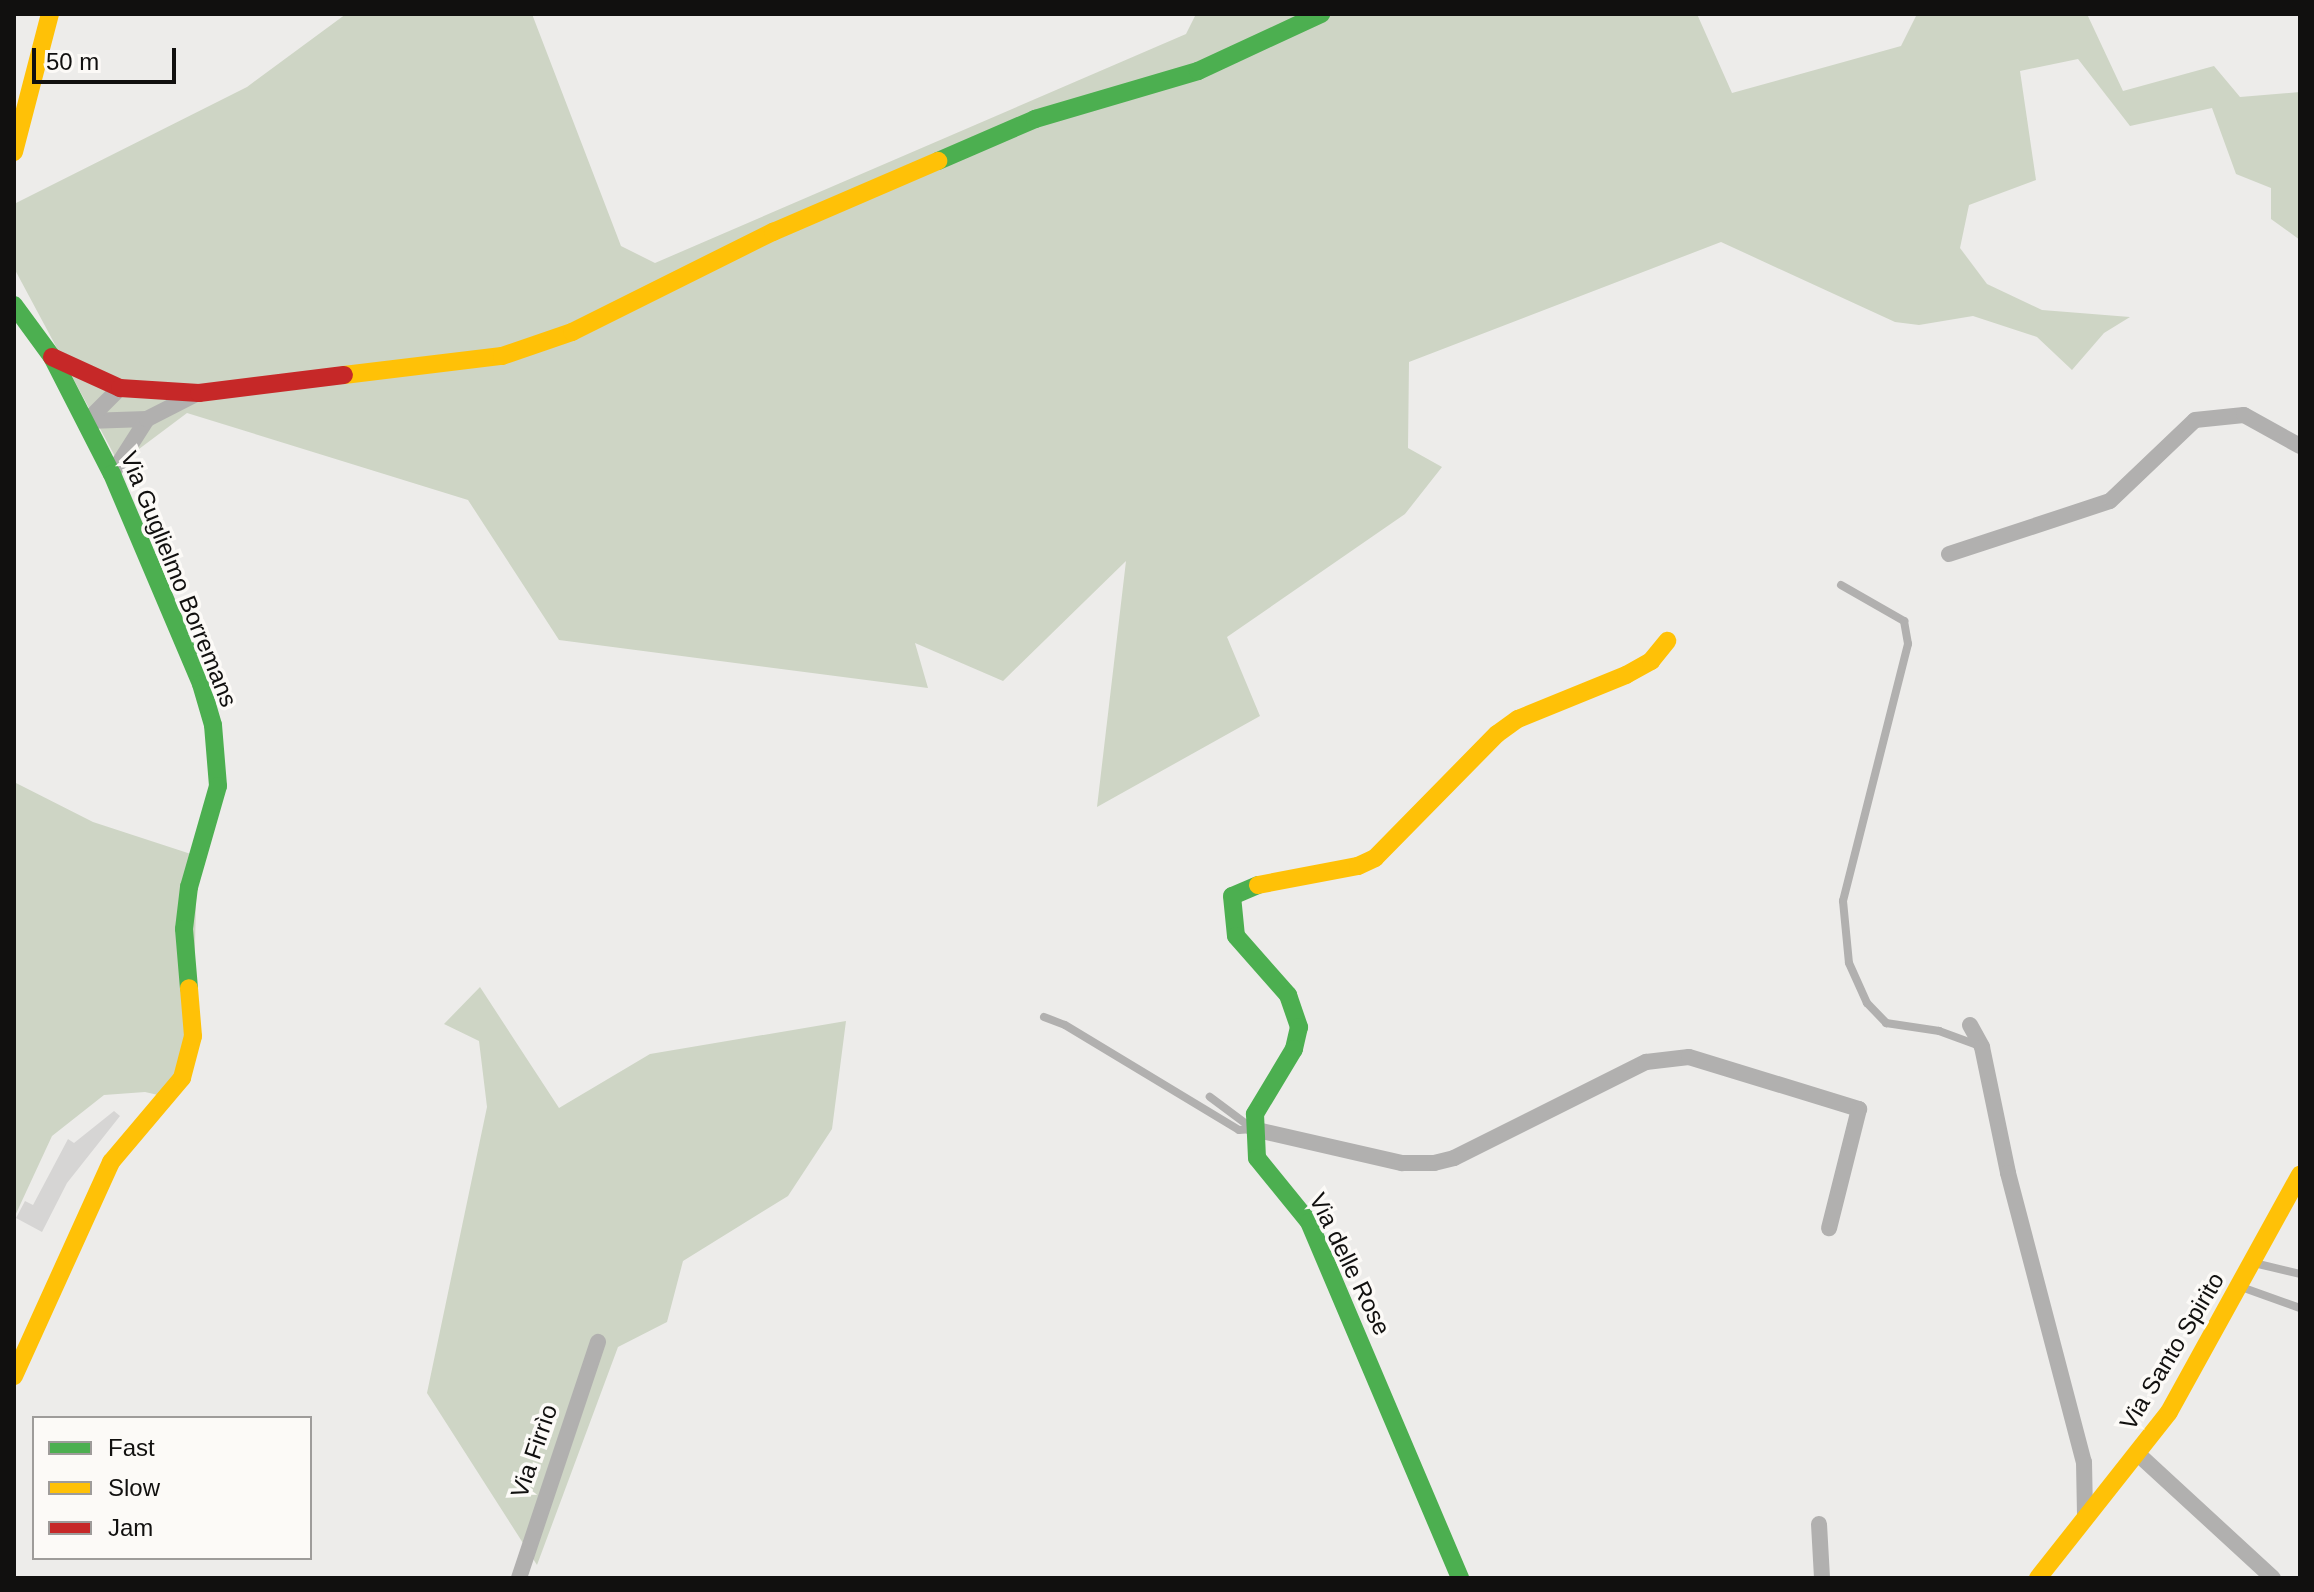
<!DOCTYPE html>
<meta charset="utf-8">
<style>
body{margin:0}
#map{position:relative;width:2314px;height:1592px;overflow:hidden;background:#edecea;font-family:Arial,sans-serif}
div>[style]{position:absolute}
.green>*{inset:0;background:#ced5c5}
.building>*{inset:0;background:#d6d5d4}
.lane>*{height:8px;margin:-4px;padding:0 4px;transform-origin:4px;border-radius:4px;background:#b1b0af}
.street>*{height:16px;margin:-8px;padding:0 8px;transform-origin:8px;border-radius:8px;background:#b1b0af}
.fast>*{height:18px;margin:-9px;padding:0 9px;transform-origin:9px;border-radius:9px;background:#4caf50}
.slow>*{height:18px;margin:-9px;padding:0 9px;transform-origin:9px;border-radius:9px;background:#ffc107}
.jam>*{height:18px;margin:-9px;padding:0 9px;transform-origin:9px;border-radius:9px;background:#c62828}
span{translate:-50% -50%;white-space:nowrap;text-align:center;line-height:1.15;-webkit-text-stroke:7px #fcfaf7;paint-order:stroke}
.street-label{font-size:24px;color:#11100f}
.frame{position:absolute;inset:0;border:16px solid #11100f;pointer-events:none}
.legend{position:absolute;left:32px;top:1416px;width:280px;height:144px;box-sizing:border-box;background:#fcfaf7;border:2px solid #9e9c9a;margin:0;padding:10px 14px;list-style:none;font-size:24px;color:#11100f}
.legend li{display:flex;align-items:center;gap:16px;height:40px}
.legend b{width:40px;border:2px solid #9e9c9a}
.scale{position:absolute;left:32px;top:48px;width:144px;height:36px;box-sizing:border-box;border:4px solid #11100f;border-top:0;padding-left:10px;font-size:24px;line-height:28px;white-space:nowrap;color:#11100f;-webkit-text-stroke:6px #fcfaf7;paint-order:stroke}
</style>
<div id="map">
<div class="green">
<div style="clip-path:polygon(346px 14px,532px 14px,621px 246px,655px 263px,1186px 34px,1196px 14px,1697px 14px,1732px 93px,1901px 46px,1917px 14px,2087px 14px,2123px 91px,2214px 66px,2240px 97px,2300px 92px,2300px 240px,2271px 219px,2271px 188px,2236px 174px,2212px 108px,2130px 126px,2078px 59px,2020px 71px,2036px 180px,1969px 205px,1960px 248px,1987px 284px,2042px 310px,2130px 317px,2104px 333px,2072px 370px,2037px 337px,1973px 316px,1919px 325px,1895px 322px,1721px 242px,1409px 362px,1408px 448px,1442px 467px,1405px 514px,1227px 637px,1260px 716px,1097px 807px,1126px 561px,1003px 681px,915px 643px,928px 688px,559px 640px,468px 500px,187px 413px,119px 464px,14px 268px,16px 203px,247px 87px)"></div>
<div style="clip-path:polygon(14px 782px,93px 822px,197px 856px,193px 1036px,167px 1097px,145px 1092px,104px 1095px,52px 1136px,14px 1218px)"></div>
<div style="clip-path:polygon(480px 987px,559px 1108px,650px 1054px,846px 1021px,832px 1129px,788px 1196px,683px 1261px,667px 1322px,618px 1347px,537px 1565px,427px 1393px,487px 1107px,479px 1041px,444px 1024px)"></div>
</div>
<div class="building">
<div style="clip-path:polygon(114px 1111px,120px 1116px,67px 1183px,42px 1232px,16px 1218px,25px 1201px,33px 1205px,68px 1139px,74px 1143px)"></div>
</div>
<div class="lane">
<div style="left:1841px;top:585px;width:73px;rotate:29.7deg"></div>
<div style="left:1904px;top:621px;width:23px;rotate:80deg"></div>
<div style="left:1908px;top:644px;width:265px;rotate:104.2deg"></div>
<div style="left:1843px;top:901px;width:62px;rotate:84.5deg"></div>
<div style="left:1849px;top:963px;width:44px;rotate:65.8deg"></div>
<div style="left:1867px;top:1003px;width:28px;rotate:46deg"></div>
<div style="left:1886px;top:1023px;width:54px;rotate:8.6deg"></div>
<div style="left:1939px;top:1031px;width:40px;rotate:20.2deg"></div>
<div style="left:1044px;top:1017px;width:22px;rotate:21deg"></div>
<div style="left:1065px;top:1025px;width:203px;rotate:31.1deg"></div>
<div style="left:1239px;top:1130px;width:14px;rotate:-4deg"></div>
<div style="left:1253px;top:1129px;width:54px;rotate:-143.3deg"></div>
<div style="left:2254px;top:1263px;width:47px;rotate:13.4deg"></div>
<div style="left:2244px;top:1288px;width:59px;rotate:19.7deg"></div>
</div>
<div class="street">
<div style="left:87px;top:421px;width:60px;rotate:-1.9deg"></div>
<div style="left:87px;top:421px;width:47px;rotate:-45deg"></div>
<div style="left:112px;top:474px;width:65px;rotate:-57.5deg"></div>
<div style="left:147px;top:419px;width:57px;rotate:-27deg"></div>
<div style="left:1949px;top:554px;width:169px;rotate:-18.2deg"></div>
<div style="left:2110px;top:501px;width:117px;rotate:-43.6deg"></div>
<div style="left:2195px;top:420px;width:49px;rotate:-5.8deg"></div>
<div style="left:2244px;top:415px;width:64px;rotate:29deg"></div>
<div style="left:1970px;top:1025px;width:25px;rotate:61deg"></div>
<div style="left:1982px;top:1047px;width:129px;rotate:78.3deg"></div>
<div style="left:2008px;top:1173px;width:299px;rotate:75.3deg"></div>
<div style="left:2084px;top:1462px;width:54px;rotate:88.9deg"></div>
<div style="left:1253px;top:1129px;width:153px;rotate:12.9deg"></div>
<div style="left:1402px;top:1163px;width:32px"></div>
<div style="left:1434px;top:1163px;width:21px;rotate:-14deg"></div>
<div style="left:1454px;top:1158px;width:215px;rotate:-26.6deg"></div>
<div style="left:1646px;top:1062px;width:43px;rotate:-6.6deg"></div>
<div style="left:1689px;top:1057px;width:178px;rotate:17deg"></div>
<div style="left:1859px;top:1109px;width:123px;rotate:104.1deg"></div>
<div style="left:2138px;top:1454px;width:183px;rotate:42.6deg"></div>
<div style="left:1819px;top:1524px;width:54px;rotate:86.8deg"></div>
<div style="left:519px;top:1578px;width:249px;rotate:-71.5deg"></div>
</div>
<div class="fast">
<div style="left:938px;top:161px;width:106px;rotate:-23.4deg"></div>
<div style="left:1035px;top:119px;width:170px;rotate:-16.4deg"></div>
<div style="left:1198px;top:71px;width:136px;rotate:-24.9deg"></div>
<div style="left:14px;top:305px;width:64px;rotate:53.8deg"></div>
<div style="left:52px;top:357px;width:131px;rotate:62.9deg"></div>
<div style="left:112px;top:474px;width:228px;rotate:67deg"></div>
<div style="left:201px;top:684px;width:43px;rotate:73.7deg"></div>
<div style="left:213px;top:725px;width:61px;rotate:85.3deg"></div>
<div style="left:218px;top:786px;width:105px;rotate:106deg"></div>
<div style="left:189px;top:887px;width:42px;rotate:96.8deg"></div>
<div style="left:184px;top:929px;width:59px;rotate:85.2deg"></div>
<div style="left:1258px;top:885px;width:28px;rotate:157deg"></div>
<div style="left:1232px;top:896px;width:40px;rotate:84.3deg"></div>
<div style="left:1236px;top:936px;width:79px;rotate:48.6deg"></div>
<div style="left:1288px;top:995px;width:34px;rotate:71deg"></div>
<div style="left:1299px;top:1027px;width:23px;rotate:103deg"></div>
<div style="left:1294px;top:1049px;width:76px;rotate:121deg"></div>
<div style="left:1255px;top:1114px;width:44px;rotate:87.4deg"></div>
<div style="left:1257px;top:1158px;width:82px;rotate:50.9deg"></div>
<div style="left:1309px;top:1222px;width:387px;rotate:67deg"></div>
</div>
<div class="slow">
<div style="left:14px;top:152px;width:143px;rotate:-75.4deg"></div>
<div style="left:344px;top:375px;width:159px;rotate:-6.9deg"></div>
<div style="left:502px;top:356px;width:74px;rotate:-18.9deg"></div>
<div style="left:572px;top:332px;width:225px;rotate:-26.5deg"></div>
<div style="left:773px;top:232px;width:180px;rotate:-23.3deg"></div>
<div style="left:1258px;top:885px;width:102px;rotate:-10.8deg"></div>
<div style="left:1358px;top:866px;width:19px;rotate:-25deg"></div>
<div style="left:1375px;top:858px;width:174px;rotate:-45.5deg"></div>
<div style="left:1497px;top:734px;width:26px;rotate:-36deg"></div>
<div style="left:1518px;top:719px;width:117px;rotate:-22.2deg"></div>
<div style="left:1626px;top:675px;width:29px;rotate:-29deg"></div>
<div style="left:1651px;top:661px;width:26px;rotate:-51deg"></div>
<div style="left:14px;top:1376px;width:235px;rotate:-65.6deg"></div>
<div style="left:111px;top:1162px;width:110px;rotate:-49.8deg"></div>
<div style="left:182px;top:1078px;width:43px;rotate:-75.3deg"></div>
<div style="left:193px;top:1036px;width:48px;rotate:-94.8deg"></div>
<div style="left:2038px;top:1578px;width:211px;rotate:-51.7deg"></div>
<div style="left:2169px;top:1412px;width:271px;rotate:-61.1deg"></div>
</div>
<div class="jam">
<div style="left:52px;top:357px;width:75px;rotate:24.5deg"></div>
<div style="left:120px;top:388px;width:79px;rotate:3.6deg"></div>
<div style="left:199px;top:393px;width:146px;rotate:-7.1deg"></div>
</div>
<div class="street-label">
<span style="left:179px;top:579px;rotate:68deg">Via Guglielmo Borremans</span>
<span style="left:1350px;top:1264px;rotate:64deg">Via delle Rose</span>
<span style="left:2172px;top:1351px;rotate:-59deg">Via Santo Spirito</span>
<span style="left:534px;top:1451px;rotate:-71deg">Via Firrìo</span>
</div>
<div class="frame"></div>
<ul class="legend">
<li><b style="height:10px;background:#4caf50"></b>Fast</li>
<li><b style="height:10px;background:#ffc107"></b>Slow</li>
<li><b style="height:10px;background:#c62828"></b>Jam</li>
</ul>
<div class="scale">50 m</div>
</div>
